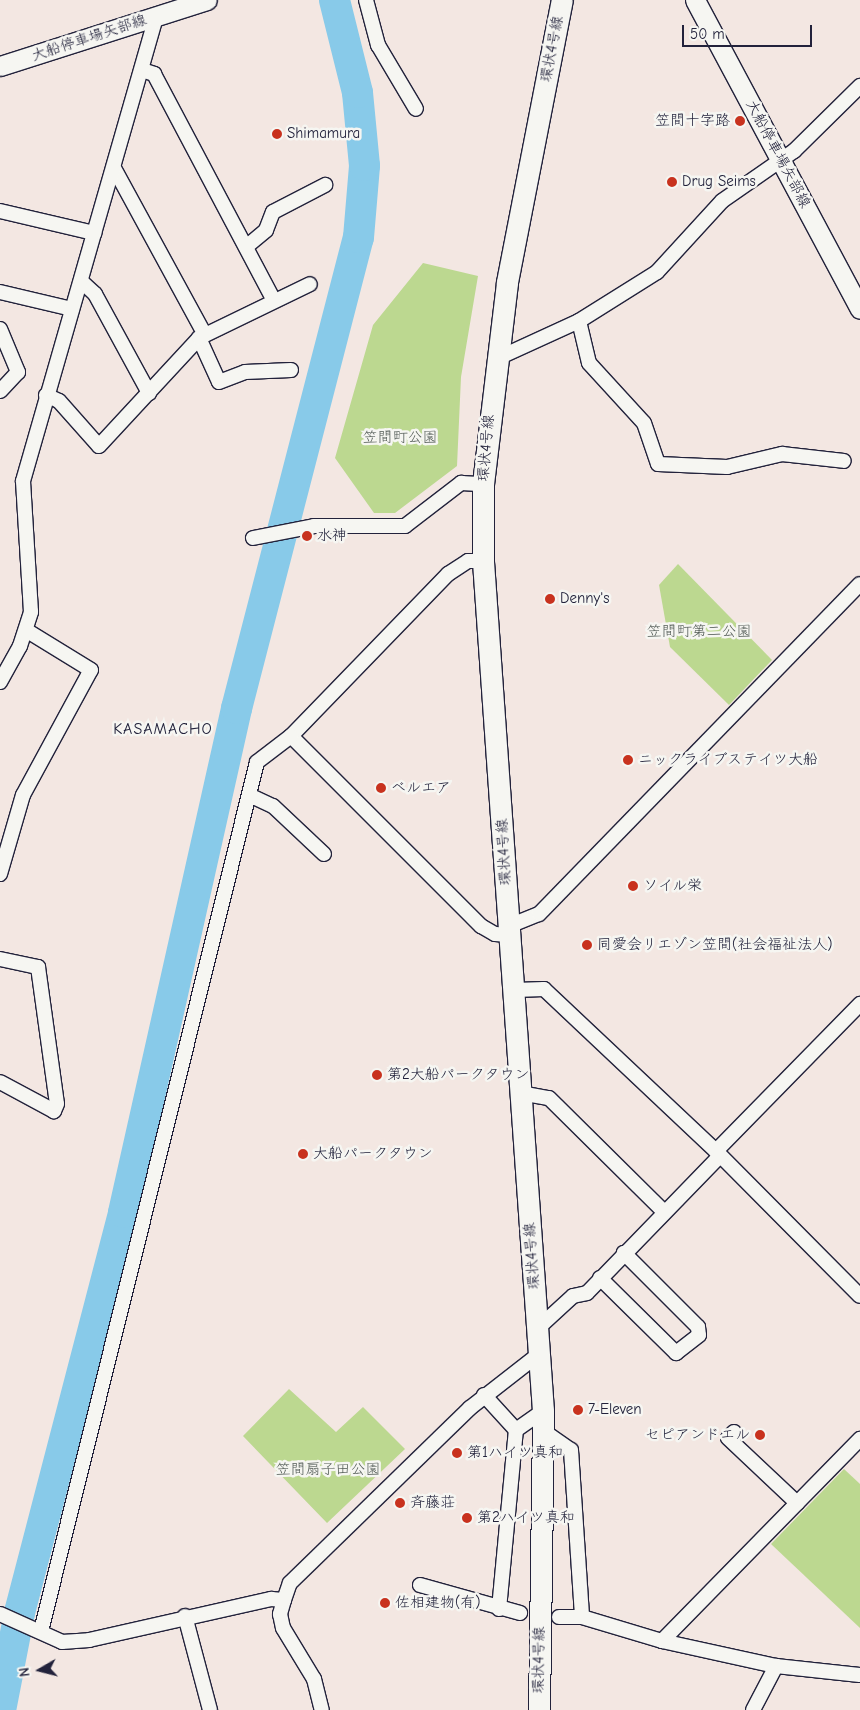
<!DOCTYPE html>
<meta charset="utf-8">
<style>
body{margin:0}
#map{position:relative;width:860px;height:1710px;overflow:hidden;background:#f3e7e2;font-family:"Comic Neue","Klee One",sans-serif}
div>[style]{position:absolute}
.green>*{inset:0;background:#bcd890}
.river>*{height:31px;margin:-15.5px;padding:0 15.5px;transform-origin:15.5px;border-radius:15.5px;background:#88cae9}
.roads{filter:drop-shadow(1px 0 #22223b) drop-shadow(-1px 0 #22223b) drop-shadow(0 1px #22223b) drop-shadow(0 -1px #22223b)}
.minor>*{height:14px;margin:-7px;padding:0 7px;transform-origin:7px;border-radius:7px;background:#f6f6f2}
.secondary>*{height:19px;margin:-9.5px;padding:0 9.5px;transform-origin:9.5px;border-radius:9.5px;background:#f6f6f2}
.primary>*{height:21px;margin:-10.5px;padding:0 10.5px;transform-origin:10.5px;border-radius:10.5px;background:#f6f6f2}
.dots>*{width:14px;height:14px;translate:-50% -50%;box-sizing:border-box;border:2px solid #f6f6f2;border-radius:50%}
span{translate:-50% -50%;white-space:nowrap;text-align:center;line-height:1.15;-webkit-text-stroke:5px #f6f6f2;paint-order:stroke}
.street-label{font-size:15px;color:#22223b}
.poi-label{font-size:15px;color:#22223b}
.right{translate:-100% -50%;text-align:right}
.left{translate:0 -50%;text-align:left}
.park-label{font-size:15px;color:#505954}
.neighbourhood-label{font-size:16px;color:#22223b;letter-spacing:1px}
.north{position:absolute;left:15px;top:1645px;width:50px;height:50px;-webkit-text-stroke:4px #f6f6f2;paint-order:stroke;rotate:262deg;font-size:14px;font-weight:700;line-height:20px;text-align:center;color:#22223b}
.north::after{content:'';display:block;margin:auto;width:18px;height:22px;background:#22223b;clip-path:polygon(50% 0,100% 100%,50% 72%,0 100%)}
.scale{position:absolute;left:682px;top:25px;width:130px;height:22px;box-sizing:border-box;border:2px solid #22223b;border-top:0;padding-left:6px;font-size:15px;line-height:18px;white-space:nowrap;color:#22223b;-webkit-text-stroke:4px #f6f6f2;paint-order:stroke}
</style>
<div id="map">
<div class="green">
<div style="clip-path:polygon(423px 263px,478px 276px,461px 377px,457px 466px,395px 513px,374px 513px,335px 458px,373px 325px)"></div>
<div style="clip-path:polygon(678px 564px,772px 660px,729px 705px,670px 647px,659px 585px)"></div>
<div style="clip-path:polygon(289px 1389px,336px 1432px,363px 1407px,405px 1449px,327px 1523px,243px 1436px)"></div>
<div style="clip-path:polygon(844px 1469px,860px 1484px,860px 1628px,771px 1544px)"></div>
</div>
<div class="river">
<div style="left:0;top:1710px;width:100px;rotate:-79deg"></div>
<div style="left:19px;top:1612px;width:413px;rotate:-75.4deg"></div>
<div style="left:123px;top:1212px;width:517px;rotate:-77.36deg"></div>
<div style="left:236px;top:708px;width:487px;rotate:-75.5deg"></div>
<div style="left:358px;top:237px;width:72px;rotate:-85.2deg"></div>
<div style="left:364px;top:165px;width:73px;rotate:-95.5deg"></div>
<div style="left:357px;top:92px;width:95px;rotate:-104deg"></div>
</div>
<div class="roads">
<div class="minor">
<div style="left:366px;top:0;width:47px;rotate:75.1deg"></div>
<div style="left:378px;top:45px;width:74px;rotate:59.3deg"></div>
<div style="left:142px;top:70px;width:13px;rotate:18deg"></div>
<div style="left:154px;top:74px;width:255px;rotate:62.1deg"></div>
<div style="left:114px;top:168px;width:190px;rotate:61.4deg"></div>
<div style="left:0;top:211px;width:97px;rotate:13.2deg"></div>
<div style="left:246px;top:247px;width:26px;rotate:-40deg"></div>
<div style="left:266px;top:230px;width:19px;rotate:-69deg"></div>
<div style="left:273px;top:212px;width:59px;rotate:-27.4deg"></div>
<div style="left:81px;top:281px;width:19px;rotate:43deg"></div>
<div style="left:95px;top:294px;width:113px;rotate:61.4deg"></div>
<div style="left:0;top:292px;width:74px;rotate:13.3deg"></div>
<div style="left:579px;top:321px;width:43px;rotate:76.6deg"></div>
<div style="left:589px;top:363px;width:81px;rotate:47.5deg"></div>
<div style="left:644px;top:423px;width:43px;rotate:71.1deg"></div>
<div style="left:658px;top:464px;width:69px;rotate:2.5deg"></div>
<div style="left:727px;top:467px;width:57px;rotate:-13.3deg"></div>
<div style="left:782px;top:454px;width:62px;rotate:6.4deg"></div>
<div style="left:0;top:329px;width:47px;rotate:67.3deg"></div>
<div style="left:18px;top:372px;width:26px;rotate:133deg"></div>
<div style="left:199px;top:338px;width:48px;rotate:65.6deg"></div>
<div style="left:219px;top:382px;width:28px;rotate:-21deg"></div>
<div style="left:245px;top:372px;width:46px;rotate:-2.5deg"></div>
<div style="left:496px;top:359px;width:91px;rotate:-24.6deg"></div>
<div style="left:579px;top:321px;width:92px;rotate:-32.1deg"></div>
<div style="left:657px;top:272px;width:96px;rotate:-47.5deg"></div>
<div style="left:722px;top:201px;width:88px;rotate:-34.8deg"></div>
<div style="left:794px;top:151px;width:93px;rotate:-44.6deg"></div>
<div style="left:46px;top:395px;width:14px;rotate:25deg"></div>
<div style="left:59px;top:401px;width:60px;rotate:48.4deg"></div>
<div style="left:99px;top:446px;width:147px;rotate:-47.2deg"></div>
<div style="left:199px;top:338px;width:123px;rotate:-25.9deg"></div>
<div style="left:253px;top:538px;width:62px;rotate:-11.1deg"></div>
<div style="left:314px;top:526px;width:91px"></div>
<div style="left:405px;top:526px;width:71px;rotate:-37.5deg"></div>
<div style="left:461px;top:483px;width:22px;rotate:3deg"></div>
<div style="left:483px;top:561px;width:15px;rotate:180deg"></div>
<div style="left:468px;top:561px;width:24px;rotate:147deg"></div>
<div style="left:448px;top:574px;width:226px;rotate:134.1deg"></div>
<div style="left:291px;top:736px;width:269px;rotate:45deg"></div>
<div style="left:481px;top:926px;width:16px;rotate:30deg"></div>
<div style="left:495px;top:934px;width:14px;rotate:4deg"></div>
<div style="left:0;top:682px;width:41px;rotate:-60.9deg"></div>
<div style="left:20px;top:646px;width:36px;rotate:-72deg"></div>
<div style="left:31px;top:612px;width:131px;rotate:-93.5deg"></div>
<div style="left:23px;top:481px;width:484px;rotate:-74deg"></div>
<div style="left:249px;top:795px;width:26px;rotate:25deg"></div>
<div style="left:273px;top:806px;width:70px;rotate:43.3deg"></div>
<div style="left:0;top:874px;width:82px;rotate:-73.8deg"></div>
<div style="left:23px;top:795px;width:142px;rotate:-61.5deg"></div>
<div style="left:91px;top:670px;width:76px;rotate:-148.4deg"></div>
<div style="left:509px;top:926px;width:32px;rotate:-22deg"></div>
<div style="left:539px;top:914px;width:460px;rotate:-45.8deg"></div>
<div style="left:0;top:959px;width:39px;rotate:12deg"></div>
<div style="left:38px;top:967px;width:138px;rotate:82.1deg"></div>
<div style="left:57px;top:1104px;width:8px;rotate:113deg"></div>
<div style="left:54px;top:1111px;width:61px;rotate:-151.8deg"></div>
<div style="left:515px;top:990px;width:29px;rotate:-2deg"></div>
<div style="left:544px;top:989px;width:236px;rotate:43.3deg"></div>
<div style="left:716px;top:1151px;width:204px;rotate:45.2deg"></div>
<div style="left:520px;top:1093px;width:29px;rotate:10deg"></div>
<div style="left:549px;top:1098px;width:161px;rotate:44.7deg"></div>
<div style="left:716px;top:1151px;width:206px;rotate:-45.6deg"></div>
<div style="left:600px;top:1278px;width:107px;rotate:44.6deg"></div>
<div style="left:676px;top:1353px;width:29px;rotate:-38deg"></div>
<div style="left:699px;top:1335px;width:8px;rotate:-97deg"></div>
<div style="left:698px;top:1327px;width:105px;rotate:-135deg"></div>
<div style="left:537px;top:1329px;width:49px;rotate:-42.5deg"></div>
<div style="left:573px;top:1296px;width:14px;rotate:-12deg"></div>
<div style="left:587px;top:1293px;width:190px;rotate:-45.9deg"></div>
<div style="left:484px;top:1395px;width:47px;rotate:47.6deg"></div>
<div style="left:542px;top:1430px;width:35px;rotate:35deg"></div>
<div style="left:571px;top:1450px;width:167px;rotate:86.2deg"></div>
<div style="left:734px;top:1432px;width:8px;rotate:135deg"></div>
<div style="left:728px;top:1438px;width:95px;rotate:43.3deg"></div>
<div style="left:420px;top:1585px;width:104px;rotate:15.6deg"></div>
<div style="left:284px;top:1600px;width:15px;rotate:106deg"></div>
<div style="left:280px;top:1614px;width:14px;rotate:78deg"></div>
<div style="left:283px;top:1628px;width:60px;rotate:58.7deg"></div>
<div style="left:314px;top:1679px;width:32px;rotate:76deg"></div>
<div style="left:499px;top:1609px;width:180px;rotate:-84.6deg"></div>
<div style="left:516px;top:1430px;width:33px;rotate:-35deg"></div>
<div style="left:0;top:1614px;width:68px;rotate:24.3deg"></div>
<div style="left:62px;top:1642px;width:27px;rotate:-4deg"></div>
<div style="left:89px;top:1640px;width:187px;rotate:-12.7deg"></div>
<div style="left:271px;top:1599px;width:13px;rotate:4deg"></div>
<div style="left:284px;top:1600px;width:18px;rotate:-71deg"></div>
<div style="left:290px;top:1583px;width:251px;rotate:-44.2deg"></div>
<div style="left:470px;top:1408px;width:88px;rotate:-38deg"></div>
<div style="left:185px;top:1616px;width:97px;rotate:75.1deg"></div>
<div style="left:559px;top:1617px;width:23px"></div>
<div style="left:582px;top:1617px;width:84px;rotate:16.7deg"></div>
<div style="left:662px;top:1641px;width:117px;rotate:12.4deg"></div>
<div style="left:776px;top:1666px;width:84px;rotate:6.1deg"></div>
<div style="left:41px;top:1631px;width:895px;rotate:-76.04deg"></div>
<div style="left:257px;top:762px;width:43px;rotate:-37.4deg"></div>
<div style="left:662px;top:1641px;width:283px;rotate:-45.6deg"></div>
<div style="left:753px;top:1710px;width:50px;rotate:-62.4deg"></div>
</div>
<div class="secondary">
<div style="left:695px;top:0;width:350px;rotate:61.9deg"></div>
<div style="left:0;top:66px;width:217px;rotate:-17.7deg"></div>
</div>
<div class="primary">
<div style="left:539px;top:1710px;width:299px;rotate:-89.2deg"></div>
<div style="left:543px;top:1411px;width:852px;rotate:-94.04deg"></div>
<div style="left:483px;top:561px;width:77px;rotate:-90deg"></div>
<div style="left:483px;top:484px;width:203px;rotate:-83.2deg"></div>
<div style="left:507px;top:282px;width:287px;rotate:-79deg"></div>
</div>
</div>
<div class="dots">
<div style="left:740px;top:121px;background:#c8321e"></div>
<div style="left:277px;top:134px;background:#c8321e"></div>
<div style="left:672px;top:182px;background:#c8321e"></div>
<div style="left:307px;top:536px;background:#c8321e"></div>
<div style="left:550px;top:599px;background:#c8321e"></div>
<div style="left:628px;top:760px;background:#c8321e"></div>
<div style="left:381px;top:788px;background:#c8321e"></div>
<div style="left:633px;top:886px;background:#c8321e"></div>
<div style="left:587px;top:945px;background:#c8321e"></div>
<div style="left:377px;top:1075px;background:#c8321e"></div>
<div style="left:303px;top:1154px;background:#c8321e"></div>
<div style="left:578px;top:1410px;background:#c8321e"></div>
<div style="left:760px;top:1435px;background:#c8321e"></div>
<div style="left:457px;top:1453px;background:#c8321e"></div>
<div style="left:400px;top:1503px;background:#c8321e"></div>
<div style="left:467px;top:1518px;background:#c8321e"></div>
<div style="left:385px;top:1603px;background:#c8321e"></div>
</div>
<div class="street-label">
<span style="left:89px;top:38px;rotate:-18deg">大船停車場矢部線</span>
<span style="left:552px;top:49px;rotate:-79deg">環状4号線</span>
<span style="left:778px;top:154px;rotate:62deg">大船停車場矢部線</span>
<span style="left:486px;top:448px;rotate:-85deg">環状4号線</span>
<span style="left:504px;top:852px;rotate:-93deg">環状4号線</span>
<span style="left:532px;top:1256px;rotate:-94deg">環状4号線</span>
<span style="left:539px;top:1660px;rotate:-89deg">環状4号線</span>
</div>
<div class="poi-label">
<span class="right" style="left:730px;top:121px">笠間十字路</span>
<span class="left" style="left:287px;top:134px">Shimamura</span>
<span class="left" style="left:682px;top:182px">Drug Seims</span>
<span class="left" style="left:317px;top:536px">水神</span>
<span class="left" style="left:560px;top:599px">Denny's</span>
<span class="left" style="left:638px;top:760px">ニックライブステイツ大船</span>
<span class="left" style="left:391px;top:788px">ベルエア</span>
<span class="left" style="left:643px;top:886px">ソイル栄</span>
<span class="left" style="left:597px;top:945px">同愛会リエゾン笠間(社会福祉法人)</span>
<span class="left" style="left:387px;top:1075px">第2大船パークタウン</span>
<span class="left" style="left:313px;top:1154px">大船パークタウン</span>
<span class="left" style="left:588px;top:1410px">7-Eleven</span>
<span class="right" style="left:750px;top:1435px">セピアンドエル</span>
<span class="left" style="left:467px;top:1453px">第1ハイツ真和</span>
<span class="left" style="left:410px;top:1503px">斉藤荘</span>
<span class="left" style="left:477px;top:1518px">第2ハイツ真和</span>
<span class="left" style="left:395px;top:1603px">佐相建物(有)</span>
</div>
<div class="park-label">
<span style="left:400px;top:438px">笠間町公園</span>
<span style="left:699px;top:632px">笠間町第二公園</span>
<span style="left:328px;top:1470px">笠間扇子田公園</span>
</div>
<div class="neighbourhood-label">
<span style="left:163px;top:729px">KASAMACHO</span>
</div>
<div class="north">N</div>
<div class="scale">50 m</div>
</div>
